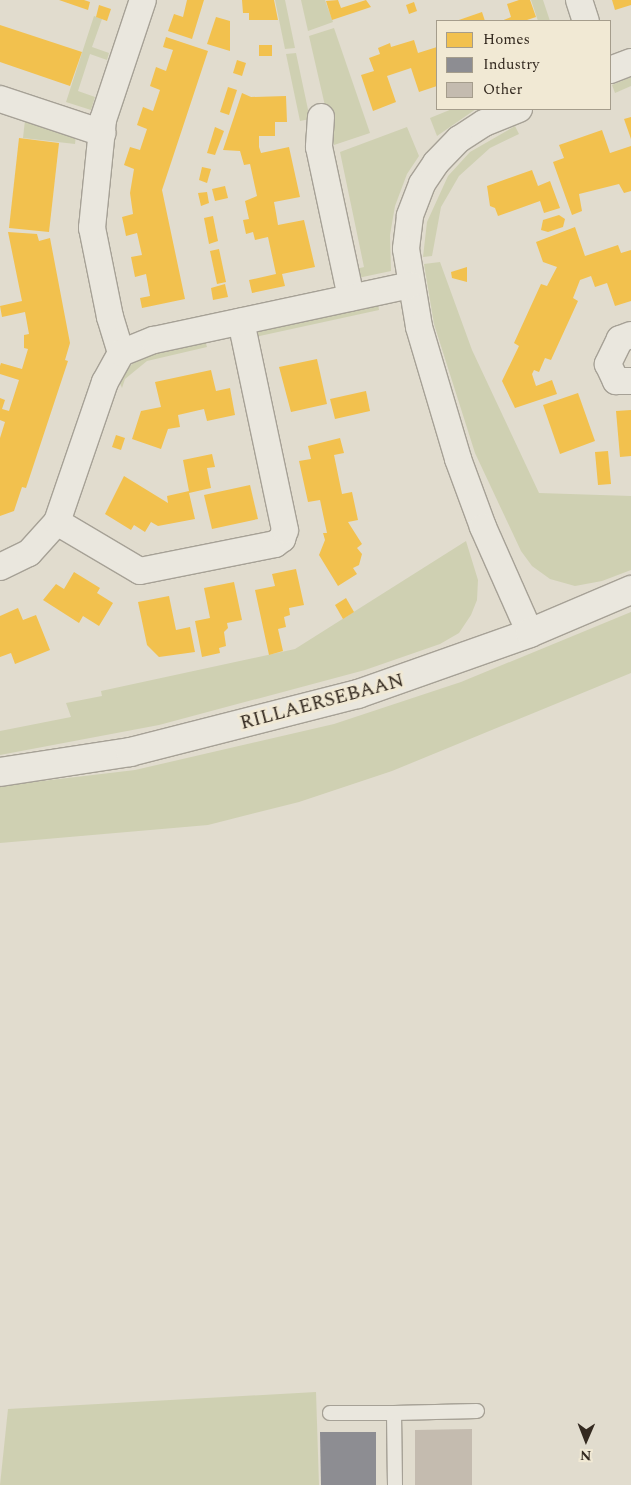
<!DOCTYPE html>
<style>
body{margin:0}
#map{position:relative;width:631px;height:1485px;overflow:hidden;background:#e1dcce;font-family:Spectral,serif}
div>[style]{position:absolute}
.green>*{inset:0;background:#cfd0b2}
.homes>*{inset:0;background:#f2c14e}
.industry>*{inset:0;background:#8d8d92}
.building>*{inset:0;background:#c4bbaf}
.roads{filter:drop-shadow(1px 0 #a6a196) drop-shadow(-1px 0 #a6a196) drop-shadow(0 1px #a6a196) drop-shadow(0 -1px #a6a196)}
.lane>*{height:14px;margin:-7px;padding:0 7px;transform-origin:7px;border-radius:7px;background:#eae7de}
.street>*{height:26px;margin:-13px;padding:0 13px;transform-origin:13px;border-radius:13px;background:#eae7de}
.secondary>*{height:28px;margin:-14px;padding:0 14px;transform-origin:14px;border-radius:14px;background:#eae7de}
span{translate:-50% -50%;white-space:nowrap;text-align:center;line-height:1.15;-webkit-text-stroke:5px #f1e9d4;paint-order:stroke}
.street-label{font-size:20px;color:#342a20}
.legend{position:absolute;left:436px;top:20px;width:175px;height:90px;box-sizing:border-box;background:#f1e9d4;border:1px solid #a59d8c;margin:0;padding:6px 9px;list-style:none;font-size:15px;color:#342a20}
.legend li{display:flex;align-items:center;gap:10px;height:25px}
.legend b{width:25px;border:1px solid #a59d8c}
.north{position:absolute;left:561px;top:1415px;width:50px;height:50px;-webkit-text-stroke:4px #f1e9d4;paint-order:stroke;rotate:181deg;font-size:14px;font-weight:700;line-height:20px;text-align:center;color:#342a20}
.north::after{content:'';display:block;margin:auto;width:18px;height:22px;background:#342a20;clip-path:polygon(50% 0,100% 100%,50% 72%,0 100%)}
</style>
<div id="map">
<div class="green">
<div style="clip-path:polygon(275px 0,285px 0,295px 48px,285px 49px)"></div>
<div style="clip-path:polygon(301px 0,325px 0,333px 22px,308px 31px)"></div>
<div style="clip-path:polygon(531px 0,543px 0,550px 21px,538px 21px)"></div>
<div style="clip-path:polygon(94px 16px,102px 19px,92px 47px,109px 53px,107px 60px,90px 54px,78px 91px,95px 97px,91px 110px,66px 102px)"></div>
<div style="clip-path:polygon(334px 28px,370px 133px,334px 145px,309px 36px)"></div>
<div style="clip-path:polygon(296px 53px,310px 119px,300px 121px,286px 54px)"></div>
<div style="clip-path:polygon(631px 77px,631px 86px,615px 93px,612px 85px)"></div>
<div style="clip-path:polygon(452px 109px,476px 109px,437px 136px,430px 118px)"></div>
<div style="clip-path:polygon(25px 120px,76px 135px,75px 144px,23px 138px)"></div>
<div style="clip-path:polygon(515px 126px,519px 134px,490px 148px,459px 176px,441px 207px,432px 256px,423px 257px,427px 222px,448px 176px,470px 152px)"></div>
<div style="clip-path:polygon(407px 127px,419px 156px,407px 174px,395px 206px,390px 235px,391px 271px,358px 278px,356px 269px,364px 267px,340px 152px)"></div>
<div style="clip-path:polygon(440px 262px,472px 350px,539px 493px,631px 496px,631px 570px,602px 581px,575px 586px,550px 579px,532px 566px,521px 551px,475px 453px,434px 324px,424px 264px)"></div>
<div style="clip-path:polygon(378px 303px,379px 310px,255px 337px,253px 330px)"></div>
<div style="clip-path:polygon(205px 340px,207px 347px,147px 361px,125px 379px,122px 388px,118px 379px,140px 356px)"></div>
<div style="clip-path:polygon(466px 541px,478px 580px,477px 600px,471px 615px,459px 633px,440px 644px,365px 670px,159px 725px,0 755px,0 731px,71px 717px,66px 703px,102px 696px,101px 691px,295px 649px)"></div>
<div style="clip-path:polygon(631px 612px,631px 673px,392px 771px,299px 802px,208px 825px,0 843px,0 786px,135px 770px,334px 724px,461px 682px)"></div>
<div style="clip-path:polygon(316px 1392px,319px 1485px,0 1485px,8px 1409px)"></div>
</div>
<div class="homes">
<div style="clip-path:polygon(59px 0,84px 0,90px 2px,88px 10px)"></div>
<div style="clip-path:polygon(187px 0,204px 0,192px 39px,168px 31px,174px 14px,183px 17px)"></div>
<div style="clip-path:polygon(242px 0,274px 0,278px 20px,249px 20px,249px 13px,243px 13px)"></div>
<div style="clip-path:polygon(338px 0,341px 8px,366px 0,371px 7px,332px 20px,326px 1px)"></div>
<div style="clip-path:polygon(519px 0,530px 0,536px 17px,524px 21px,501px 21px,511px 17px,507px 4px)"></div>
<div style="clip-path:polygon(612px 0,631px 0,631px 5px,615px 10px)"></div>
<div style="clip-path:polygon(414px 2px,417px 11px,409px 14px,406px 5px)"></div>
<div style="clip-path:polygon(99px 5px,111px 9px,107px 21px,96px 17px)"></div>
<div style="clip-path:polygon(482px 12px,485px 21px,456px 21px)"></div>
<div style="clip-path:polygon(216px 17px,230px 21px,230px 51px,207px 44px)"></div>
<div style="clip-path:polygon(0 25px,82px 52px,70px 86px,0 62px)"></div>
<div style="clip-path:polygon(166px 37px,208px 51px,162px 190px,185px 299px,142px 308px,140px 298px,150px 296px,146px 274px,135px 277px,131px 257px,142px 255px,137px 233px,126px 236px,124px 226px,122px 217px,133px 214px,130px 193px,134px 169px,124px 165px,130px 147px,140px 150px,147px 129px,137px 125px,143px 107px,153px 111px,160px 90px,150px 86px,156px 67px,166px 71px,173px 50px,163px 47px)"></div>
<div style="clip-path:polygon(414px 40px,418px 53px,437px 47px,437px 86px,419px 92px,411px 68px,387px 76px,396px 102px,373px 111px,361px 75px,374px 71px,369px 58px,380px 54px,378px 48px,390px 43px,391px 47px)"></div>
<div style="clip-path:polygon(259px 45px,272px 45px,272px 56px,259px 56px)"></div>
<div style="clip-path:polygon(237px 60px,246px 63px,242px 76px,233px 73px)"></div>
<div style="clip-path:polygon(228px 87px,237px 90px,229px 115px,220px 112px)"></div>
<div style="clip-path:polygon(242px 93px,251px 97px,286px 96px,287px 122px,275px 122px,275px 136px,259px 136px,259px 147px,261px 153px,289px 147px,300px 197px,274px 202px,276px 213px,278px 225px,304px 220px,315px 267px,282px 274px,285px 286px,252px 293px,249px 280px,276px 274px,268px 237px,255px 240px,253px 232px,246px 234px,243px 220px,249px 219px,245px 201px,257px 196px,250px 164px,244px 165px,240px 151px,223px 150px)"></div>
<div style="clip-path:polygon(631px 117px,631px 139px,624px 119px)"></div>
<div style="clip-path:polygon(215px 127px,224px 131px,215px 155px,207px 153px)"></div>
<div style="clip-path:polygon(602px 130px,610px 153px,631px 146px,631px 191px,624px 193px,619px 184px,579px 194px,582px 211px,572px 215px,553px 162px,564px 158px,559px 145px)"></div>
<div style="clip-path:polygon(19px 138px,59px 143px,49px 232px,9px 228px)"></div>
<div style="clip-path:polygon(202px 167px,211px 169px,207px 183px,199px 180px)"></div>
<div style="clip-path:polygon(532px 170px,538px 186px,550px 181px,560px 208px,544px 213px,540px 201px,498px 216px,495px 208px,490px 206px,487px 186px)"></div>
<div style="clip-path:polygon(225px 186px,228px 198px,215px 201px,212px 189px)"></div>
<div style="clip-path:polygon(207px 192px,209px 203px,201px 206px,198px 193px)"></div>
<div style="clip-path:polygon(559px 215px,565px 219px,563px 227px,548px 232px,541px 230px,543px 220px)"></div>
<div style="clip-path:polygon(213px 216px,218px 241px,209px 244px,204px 218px)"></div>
<div style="clip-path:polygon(575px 227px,585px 256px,618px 245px,621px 253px,631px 250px,631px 301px,615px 306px,607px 283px,595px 287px,591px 276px,580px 280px,573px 298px,578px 301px,551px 360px,545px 358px,539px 372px,534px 370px,532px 374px,536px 386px,552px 380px,557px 394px,515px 408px,502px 381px,519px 346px,514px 343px,541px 284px,547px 286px,557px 267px,543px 262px,536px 242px)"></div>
<div style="clip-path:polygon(8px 232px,37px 234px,39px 241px,50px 238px,70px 343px,65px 360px,68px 361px,26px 488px,22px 487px,14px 511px,0 516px,0 438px,5px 422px,0 420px,0 398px,5px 400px,2px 409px,9px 411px,19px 380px,0 374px,0 366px,1px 363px,22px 369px,28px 349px,24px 348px,24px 335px,29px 334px,25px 312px,2px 317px,0 306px,22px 301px)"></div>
<div style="clip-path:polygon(219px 249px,226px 282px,217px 284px,210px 251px)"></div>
<div style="clip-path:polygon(467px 267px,467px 282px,452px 278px,451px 272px)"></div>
<div style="clip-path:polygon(225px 284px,228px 297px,213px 300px,211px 288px)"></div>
<div style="clip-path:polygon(317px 359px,327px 404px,291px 412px,279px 367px)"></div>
<div style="clip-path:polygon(211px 370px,216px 391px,230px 388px,235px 415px,207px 421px,204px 409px,178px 415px,180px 427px,168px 429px,161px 449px,132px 439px,141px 411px,161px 407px,155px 382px)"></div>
<div style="clip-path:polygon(366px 391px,370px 411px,335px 419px,330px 399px)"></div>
<div style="clip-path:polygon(578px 393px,595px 441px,560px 454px,543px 405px)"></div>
<div style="clip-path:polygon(631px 410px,631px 456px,620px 457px,616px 411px)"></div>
<div style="clip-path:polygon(116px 435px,125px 438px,121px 450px,112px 447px)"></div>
<div style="clip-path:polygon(340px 438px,344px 453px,334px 455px,342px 494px,352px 492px,358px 520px,348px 522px,362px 544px,357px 548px,362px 554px,359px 565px,353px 568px,357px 574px,338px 586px,319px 555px,325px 540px,323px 533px,327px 533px,320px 500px,308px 502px,299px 461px,311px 459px,308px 446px)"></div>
<div style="clip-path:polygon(608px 451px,611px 484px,598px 485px,595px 452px)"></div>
<div style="clip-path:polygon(212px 454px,215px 467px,207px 468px,211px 488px,189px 493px,195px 519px,158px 526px,151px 522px,145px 532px,134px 525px,131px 530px,105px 514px,124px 476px,168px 503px,167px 496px,189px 491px,183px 460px)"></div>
<div style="clip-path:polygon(250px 485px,258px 519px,212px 529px,204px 495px)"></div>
<div style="clip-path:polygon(296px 569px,304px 605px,289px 608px,290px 615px,284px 617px,286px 627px,278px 629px,283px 651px,269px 655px,255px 590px,275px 586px,272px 574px)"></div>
<div style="clip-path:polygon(74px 572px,100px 588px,97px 593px,113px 603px,99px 626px,83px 616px,79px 623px,43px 600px,56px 584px,64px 589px)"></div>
<div style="clip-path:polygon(234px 582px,242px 620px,227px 623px,228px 628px,224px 632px,226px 646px,219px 648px,220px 653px,202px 657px,195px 621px,210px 618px,204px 588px)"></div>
<div style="clip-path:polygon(169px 596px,176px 630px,190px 627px,195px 652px,159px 657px,147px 645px,138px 602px)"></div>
<div style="clip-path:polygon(346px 598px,354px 612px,343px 619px,335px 605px)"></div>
<div style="clip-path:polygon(18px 608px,23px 620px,36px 615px,50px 650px,15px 664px,11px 653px,0 657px,0 616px)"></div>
</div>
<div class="industry">
<div style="clip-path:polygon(320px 1432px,376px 1432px,376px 1485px,321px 1485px)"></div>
</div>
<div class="building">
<div style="clip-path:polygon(472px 1429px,472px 1485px,415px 1485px,415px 1430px)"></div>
</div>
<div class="roads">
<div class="lane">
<div style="left:330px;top:1413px;width:64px"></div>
<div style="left:395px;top:1485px;width:72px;rotate:-90.8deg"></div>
<div style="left:394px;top:1413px;width:83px;rotate:-1.4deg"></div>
</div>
<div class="street">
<div style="left:579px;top:0;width:22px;rotate:72deg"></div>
<div style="left:610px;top:70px;width:22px;rotate:-21deg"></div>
<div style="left:0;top:99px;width:108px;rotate:18.4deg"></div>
<div style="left:519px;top:109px;width:38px;rotate:158deg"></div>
<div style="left:484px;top:123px;width:30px;rotate:147deg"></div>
<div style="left:459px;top:139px;width:33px;rotate:134deg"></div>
<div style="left:436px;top:163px;width:25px;rotate:124deg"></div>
<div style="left:422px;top:184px;width:34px;rotate:111deg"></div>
<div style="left:410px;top:216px;width:33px;rotate:97deg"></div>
<div style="left:406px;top:249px;width:79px;rotate:80.5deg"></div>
<div style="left:419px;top:327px;width:138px;rotate:73.5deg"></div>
<div style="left:458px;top:459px;width:72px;rotate:69.8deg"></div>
<div style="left:483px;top:527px;width:116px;rotate:66.1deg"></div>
<div style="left:321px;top:117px;width:30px;rotate:94deg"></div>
<div style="left:319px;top:147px;width:154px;rotate:78deg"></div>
<div style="left:631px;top:335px;width:12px;rotate:160deg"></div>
<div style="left:620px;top:339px;width:28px;rotate:116deg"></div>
<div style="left:608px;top:364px;width:19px;rotate:65deg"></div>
<div style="left:616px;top:381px;width:15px"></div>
<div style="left:121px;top:353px;width:38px;rotate:-107deg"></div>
<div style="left:110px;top:317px;width:91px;rotate:-101.4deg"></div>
<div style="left:92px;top:228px;width:109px;rotate:-84.2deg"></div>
<div style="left:103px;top:120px;width:126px;rotate:-71.6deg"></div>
<div style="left:57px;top:522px;width:96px;rotate:30.6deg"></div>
<div style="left:140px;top:571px;width:138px;rotate:-11.3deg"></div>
<div style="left:275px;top:544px;width:9px;rotate:-36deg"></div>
<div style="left:282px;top:539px;width:9px;rotate:-72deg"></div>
<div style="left:285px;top:530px;width:213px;rotate:-101.9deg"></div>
<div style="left:0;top:567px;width:32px;rotate:-26deg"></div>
<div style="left:29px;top:553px;width:42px;rotate:-47.9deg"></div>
<div style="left:57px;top:522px;width:148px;rotate:-71.1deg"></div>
<div style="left:105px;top:382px;width:33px;rotate:-61deg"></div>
<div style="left:121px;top:353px;width:35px;rotate:-22deg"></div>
<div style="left:154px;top:340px;width:262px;rotate:-12.1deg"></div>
</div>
<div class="secondary">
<div style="left:0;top:772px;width:132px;rotate:-8.7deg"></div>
<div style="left:130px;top:752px;width:235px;rotate:-14.3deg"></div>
<div style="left:358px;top:694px;width:182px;rotate:-19.5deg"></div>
<div style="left:530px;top:633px;width:110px;rotate:-23.1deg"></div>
</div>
</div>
<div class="street-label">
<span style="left:322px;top:702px;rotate:-15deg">RILLAERSEBAAN</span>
</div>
<ul class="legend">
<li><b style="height:14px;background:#f2c14e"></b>Homes</li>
<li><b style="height:14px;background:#8d8d92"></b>Industry</li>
<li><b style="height:14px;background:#c4bbaf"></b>Other</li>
</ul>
<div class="north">N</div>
</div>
